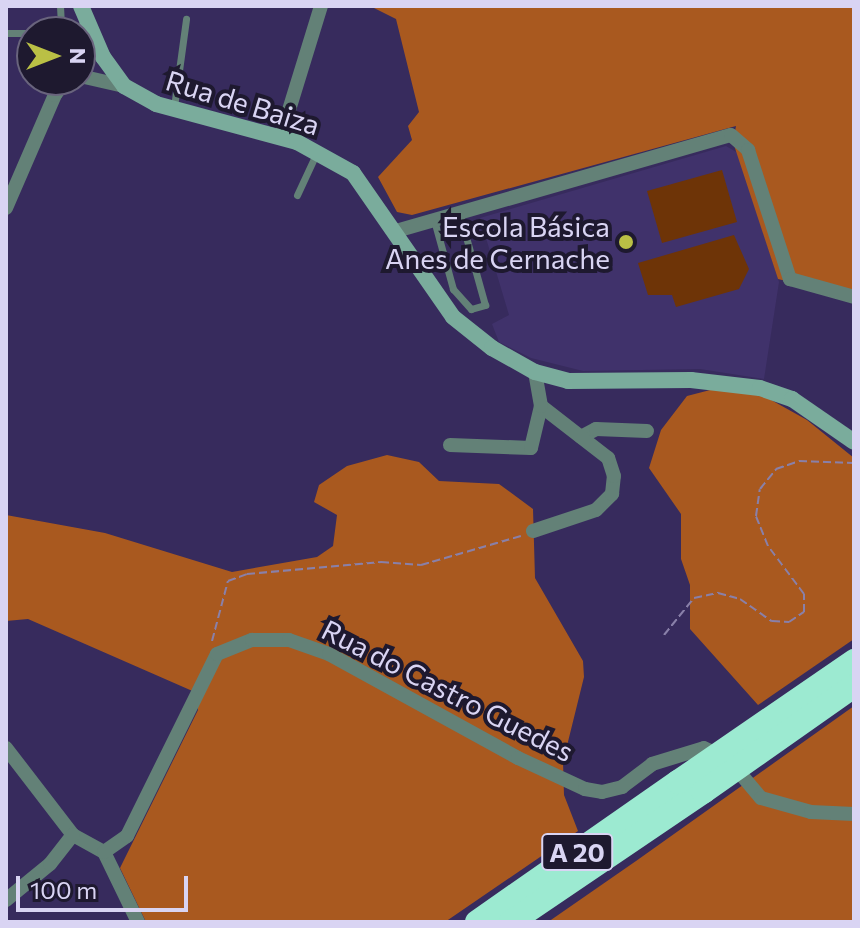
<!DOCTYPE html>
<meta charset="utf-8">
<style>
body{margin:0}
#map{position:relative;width:860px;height:928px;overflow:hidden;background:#372b5d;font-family:Commissioner,sans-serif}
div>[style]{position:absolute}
.built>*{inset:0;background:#40326b}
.green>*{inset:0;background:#6e3407}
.forest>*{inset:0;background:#a9591f}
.path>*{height:2px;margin-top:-1px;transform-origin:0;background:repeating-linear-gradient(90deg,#8980a9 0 8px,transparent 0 12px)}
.lane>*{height:7px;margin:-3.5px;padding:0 3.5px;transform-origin:3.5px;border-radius:3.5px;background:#638177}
.street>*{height:14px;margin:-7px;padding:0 7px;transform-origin:7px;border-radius:7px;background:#638177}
.secondary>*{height:16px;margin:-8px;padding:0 8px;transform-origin:8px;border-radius:8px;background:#7aac9c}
.highway>*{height:24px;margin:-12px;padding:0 12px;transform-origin:12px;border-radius:12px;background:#9cead1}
.highway-bridge>*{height:24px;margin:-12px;padding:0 12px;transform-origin:12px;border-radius:12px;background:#9cead1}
.dots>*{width:22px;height:22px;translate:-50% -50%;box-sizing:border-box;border:4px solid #1e192f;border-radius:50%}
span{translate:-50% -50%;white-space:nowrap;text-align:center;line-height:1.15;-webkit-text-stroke:8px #1e192f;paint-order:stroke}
.shield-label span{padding:2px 6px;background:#1e192f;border:2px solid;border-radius:6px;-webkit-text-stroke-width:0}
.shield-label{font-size:26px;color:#d9d4f3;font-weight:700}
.street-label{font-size:28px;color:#d9d4f3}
.poi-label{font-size:28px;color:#d9d4f3}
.right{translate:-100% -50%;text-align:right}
.frame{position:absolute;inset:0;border:8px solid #d9d4f3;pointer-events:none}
.north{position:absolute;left:16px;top:16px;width:80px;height:80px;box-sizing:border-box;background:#1e192f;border:2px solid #69647d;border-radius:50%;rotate:90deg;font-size:22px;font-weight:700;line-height:32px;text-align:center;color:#d9d4f3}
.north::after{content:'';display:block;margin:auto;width:28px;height:36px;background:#bac045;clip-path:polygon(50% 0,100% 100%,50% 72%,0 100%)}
.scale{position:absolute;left:16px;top:876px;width:172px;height:36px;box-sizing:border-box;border:4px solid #d9d4f3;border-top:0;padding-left:10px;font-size:24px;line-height:28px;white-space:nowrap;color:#d9d4f3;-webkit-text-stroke:6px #1e192f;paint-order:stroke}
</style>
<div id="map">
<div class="built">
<div style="clip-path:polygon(726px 146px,738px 153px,779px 282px,764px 379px,700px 369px,583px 371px,531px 358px,499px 342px,492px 324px,509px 315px,480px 218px)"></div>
</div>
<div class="green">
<div style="clip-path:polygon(722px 170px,737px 222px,662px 243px,647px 191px)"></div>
<div style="clip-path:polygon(734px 235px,749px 269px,739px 289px,676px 307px,672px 295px,648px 295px,638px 263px)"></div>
</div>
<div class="forest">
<div style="clip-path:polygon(370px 6px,854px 6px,854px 298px,778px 279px,733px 142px,736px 126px,412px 215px,397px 212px,378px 177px,412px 140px,408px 126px,419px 112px,396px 19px)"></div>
<div style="clip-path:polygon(714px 389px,764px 396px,807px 420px,854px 458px,854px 639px,758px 705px,690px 629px,690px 585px,681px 559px,681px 514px,649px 468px,661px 430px,687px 396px)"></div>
<div style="clip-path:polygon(387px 455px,419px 462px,439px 481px,499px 484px,533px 509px,535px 578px,583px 661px,584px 677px,563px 762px,564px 795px,578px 831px,445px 922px,146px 922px,120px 868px,198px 710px,197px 693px,28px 619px,6px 621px,6px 515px,105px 533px,232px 572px,317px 557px,333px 546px,337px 515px,314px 502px,319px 485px,347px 466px)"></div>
<div style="clip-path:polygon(854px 706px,854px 922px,548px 922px,636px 861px)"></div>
</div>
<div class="path">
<div style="left:664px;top:635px;width:48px;rotate:-51deg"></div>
<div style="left:694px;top:598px;width:25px;rotate:-12deg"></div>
<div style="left:718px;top:593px;width:23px;rotate:15deg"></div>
<div style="left:740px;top:599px;width:39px;rotate:35deg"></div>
<div style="left:772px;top:621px;width:17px;rotate:3deg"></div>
<div style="left:789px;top:622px;width:18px;rotate:-34deg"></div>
<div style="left:804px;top:612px;width:18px;rotate:-90deg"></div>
<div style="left:804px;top:594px;width:60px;rotate:-126.9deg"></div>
<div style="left:768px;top:546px;width:32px;rotate:-112deg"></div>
<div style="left:756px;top:516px;width:27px;rotate:-82deg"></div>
<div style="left:760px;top:489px;width:26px;rotate:-51deg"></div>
<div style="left:776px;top:469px;width:24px;rotate:-19deg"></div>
<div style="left:799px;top:461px;width:55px;rotate:2.1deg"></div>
<div style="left:212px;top:641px;width:62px;rotate:-75.1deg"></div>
<div style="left:228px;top:581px;width:20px;rotate:-20deg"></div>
<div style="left:247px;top:574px;width:135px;rotate:-5.1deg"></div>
<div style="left:381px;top:562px;width:40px;rotate:4.3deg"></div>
<div style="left:421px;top:565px;width:104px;rotate:-16.2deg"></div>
</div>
<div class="lane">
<div style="left:51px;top:32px;width:12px;rotate:-35deg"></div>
<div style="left:61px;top:25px;width:19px;rotate:-93deg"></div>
<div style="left:6px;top:33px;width:26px"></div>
<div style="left:174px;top:107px;width:89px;rotate:-82.2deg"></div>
<div style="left:297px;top:195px;width:47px;rotate:-65.1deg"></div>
<div style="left:434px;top:220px;width:72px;rotate:74.6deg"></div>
<div style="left:453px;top:289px;width:27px;rotate:48deg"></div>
<div style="left:471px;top:309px;width:15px;rotate:-16deg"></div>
<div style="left:485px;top:305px;width:97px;rotate:-105.6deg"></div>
</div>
<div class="street">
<div style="left:80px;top:45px;width:21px;rotate:-73deg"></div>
<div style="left:80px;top:76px;width:45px;rotate:12.8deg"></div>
<div style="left:281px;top:136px;width:136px;rotate:-72.9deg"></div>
<div style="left:6px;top:208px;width:123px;rotate:-66.6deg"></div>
<div style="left:55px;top:95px;width:19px;rotate:-54deg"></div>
<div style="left:396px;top:231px;width:348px;rotate:-16deg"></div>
<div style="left:731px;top:135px;width:23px;rotate:41deg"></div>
<div style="left:748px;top:150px;width:136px;rotate:72deg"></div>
<div style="left:790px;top:279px;width:66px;rotate:15.7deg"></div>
<div style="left:581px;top:437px;width:17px;rotate:-28deg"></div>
<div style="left:596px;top:429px;width:51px;rotate:2.2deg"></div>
<div style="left:450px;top:445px;width:81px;rotate:2.1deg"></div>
<div style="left:531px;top:448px;width:43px;rotate:-76.6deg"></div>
<div style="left:533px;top:531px;width:66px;rotate:-18.4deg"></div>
<div style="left:596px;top:510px;width:23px;rotate:-45deg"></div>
<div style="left:612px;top:494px;width:18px;rotate:-84deg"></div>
<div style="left:614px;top:476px;width:19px;rotate:-108deg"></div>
<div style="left:608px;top:458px;width:85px;rotate:-142.2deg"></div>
<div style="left:541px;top:406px;width:35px;rotate:-100deg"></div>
<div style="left:6px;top:748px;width:110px;rotate:52.4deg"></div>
<div style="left:73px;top:835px;width:35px;rotate:29deg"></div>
<div style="left:104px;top:852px;width:78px;rotate:64.1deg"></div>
<div style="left:104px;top:852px;width:28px;rotate:-35deg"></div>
<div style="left:127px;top:836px;width:203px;rotate:-63.7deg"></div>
<div style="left:217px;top:654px;width:38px;rotate:-22deg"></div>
<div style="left:252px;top:640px;width:37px"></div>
<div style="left:289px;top:640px;width:42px;rotate:19.3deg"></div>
<div style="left:329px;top:654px;width:216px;rotate:28.8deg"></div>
<div style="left:518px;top:758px;width:74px;rotate:24.8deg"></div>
<div style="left:585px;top:789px;width:17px;rotate:10deg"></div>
<div style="left:602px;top:792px;width:21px;rotate:-14deg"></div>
<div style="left:622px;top:787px;width:38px;rotate:-37deg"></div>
<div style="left:652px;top:764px;width:54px;rotate:-17.1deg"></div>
<div style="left:704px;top:748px;width:26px;rotate:25deg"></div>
<div style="left:728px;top:759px;width:51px;rotate:49.8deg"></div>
<div style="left:761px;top:798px;width:52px;rotate:15.6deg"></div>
<div style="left:811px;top:812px;width:43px;rotate:2.7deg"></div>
<div style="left:6px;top:900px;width:57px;rotate:-39.3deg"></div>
<div style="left:50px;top:864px;width:37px;rotate:-52deg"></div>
</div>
<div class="secondary">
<div style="left:81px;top:6px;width:56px;rotate:66.7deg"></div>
<div style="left:103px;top:57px;width:36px;rotate:54deg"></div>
<div style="left:124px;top:86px;width:37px;rotate:29deg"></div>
<div style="left:156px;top:104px;width:146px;rotate:15.1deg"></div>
<div style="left:297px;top:142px;width:64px;rotate:29deg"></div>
<div style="left:353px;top:173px;width:175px;rotate:55.2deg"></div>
<div style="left:453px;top:317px;width:50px;rotate:38.5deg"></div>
<div style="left:492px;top:348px;width:49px;rotate:29.2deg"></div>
<div style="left:535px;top:372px;width:34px;rotate:15deg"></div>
<div style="left:568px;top:381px;width:123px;rotate:-0.5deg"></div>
<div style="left:691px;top:380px;width:69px;rotate:6.6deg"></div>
<div style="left:760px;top:388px;width:34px;rotate:19deg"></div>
<div style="left:792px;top:399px;width:75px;rotate:34.7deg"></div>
</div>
<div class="highway">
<div style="left:477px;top:922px;width:245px;rotate:-34.9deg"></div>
<div style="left:511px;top:922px;width:232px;rotate:-34.1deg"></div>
</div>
<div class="highway-bridge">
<div style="left:678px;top:782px;width:214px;rotate:-34.5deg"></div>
<div style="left:703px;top:792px;width:184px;rotate:-35.1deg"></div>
</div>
<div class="dots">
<div style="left:626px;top:242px;background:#bac045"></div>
</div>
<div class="shield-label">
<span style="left:577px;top:852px">A 20</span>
</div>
<div class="street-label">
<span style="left:243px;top:102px;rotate:17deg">Rua de Baiza</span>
<span style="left:448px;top:690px;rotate:27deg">Rua do Castro Guedes</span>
</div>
<div class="poi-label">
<span class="right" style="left:610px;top:242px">Escola Básica<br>Anes de Cernache</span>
</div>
<div class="frame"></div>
<div class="north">N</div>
<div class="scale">100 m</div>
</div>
